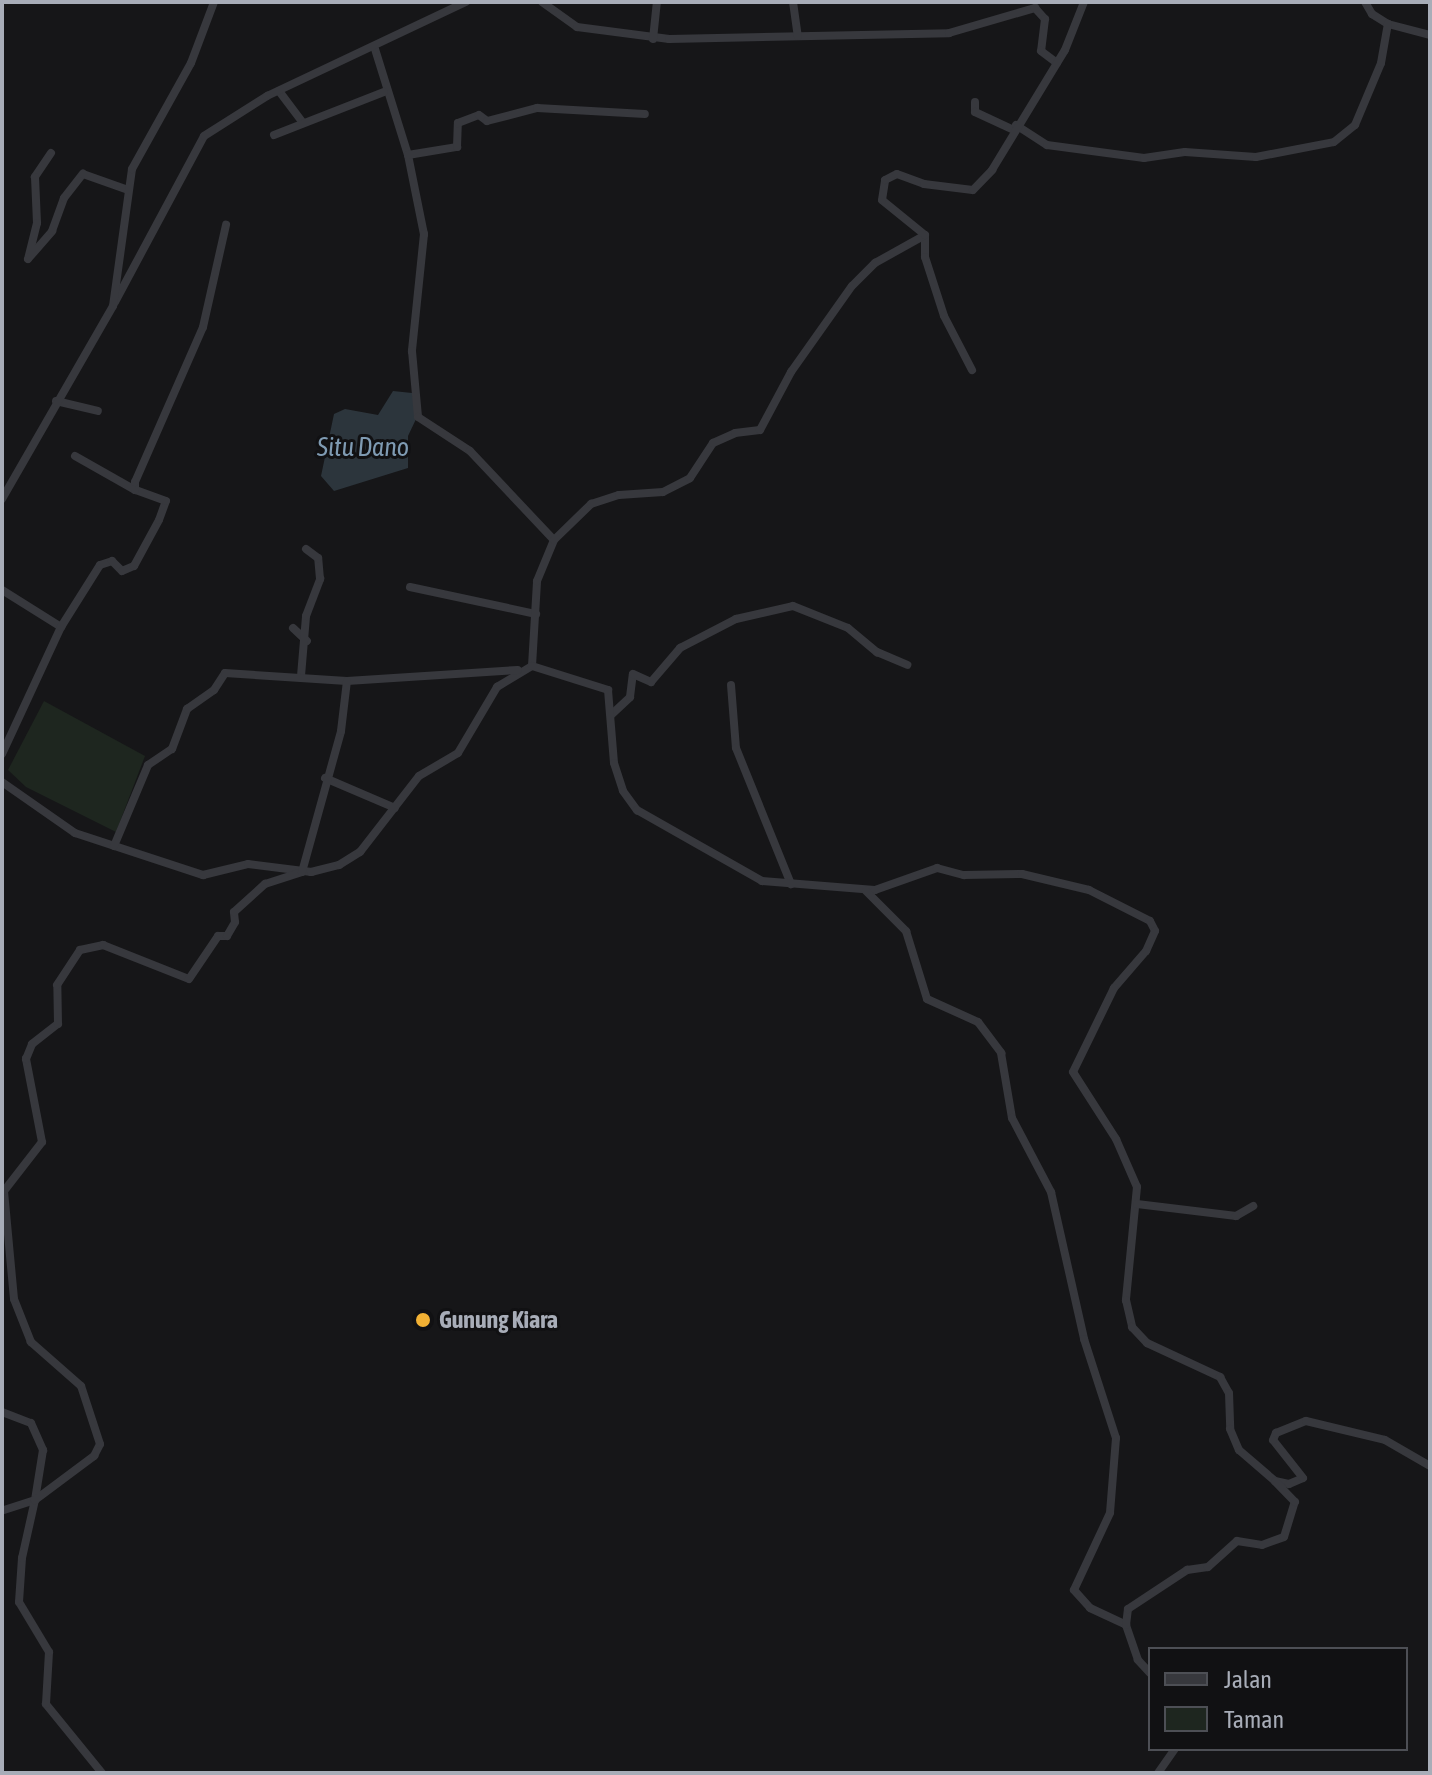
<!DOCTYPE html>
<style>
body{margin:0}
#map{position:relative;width:1432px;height:1775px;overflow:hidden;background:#161618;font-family:"Asap Condensed",sans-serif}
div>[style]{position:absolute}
.green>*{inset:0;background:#1e261f}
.water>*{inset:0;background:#2c353c}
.minor>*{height:8px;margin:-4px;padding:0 4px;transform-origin:4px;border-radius:4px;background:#37383d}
.dots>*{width:22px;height:22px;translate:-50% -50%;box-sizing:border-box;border:4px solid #111113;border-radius:50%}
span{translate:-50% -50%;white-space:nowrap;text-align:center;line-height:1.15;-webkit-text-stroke:6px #111113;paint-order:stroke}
.poi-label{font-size:24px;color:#a8adb8;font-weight:700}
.left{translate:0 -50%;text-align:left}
.water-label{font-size:26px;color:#7f9bb3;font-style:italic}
.frame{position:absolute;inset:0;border:4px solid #a8adb8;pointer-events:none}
.legend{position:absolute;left:1148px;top:1647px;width:260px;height:104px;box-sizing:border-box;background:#111113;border:2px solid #4d4f55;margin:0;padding:10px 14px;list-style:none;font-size:24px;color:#a8adb8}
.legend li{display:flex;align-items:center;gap:16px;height:40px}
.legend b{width:40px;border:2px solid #4d4f55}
</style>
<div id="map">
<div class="green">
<div style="clip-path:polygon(44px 701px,145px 756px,116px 832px,26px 787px,8px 770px)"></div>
</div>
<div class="water">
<div style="clip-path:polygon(393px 391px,412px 393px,417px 417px,408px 436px,408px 468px,334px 491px,321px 476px,334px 414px,345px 409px,378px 415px)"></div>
</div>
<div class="minor">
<div style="left:542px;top:2px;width:43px;rotate:35.5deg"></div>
<div style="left:577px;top:27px;width:93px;rotate:7.4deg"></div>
<div style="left:669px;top:39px;width:280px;rotate:-1.2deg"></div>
<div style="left:949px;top:33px;width:90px;rotate:-16.2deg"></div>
<div style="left:1035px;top:8px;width:15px;rotate:48deg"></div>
<div style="left:1045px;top:19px;width:32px;rotate:97deg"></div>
<div style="left:1041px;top:51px;width:20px;rotate:37deg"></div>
<div style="left:793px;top:2px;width:34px;rotate:82deg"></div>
<div style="left:1365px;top:2px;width:14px;rotate:60deg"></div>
<div style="left:1372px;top:14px;width:19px;rotate:32deg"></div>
<div style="left:1388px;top:24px;width:43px;rotate:14.7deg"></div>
<div style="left:653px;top:39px;width:37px;rotate:-84deg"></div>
<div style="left:375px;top:49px;width:111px;rotate:72.7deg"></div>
<div style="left:408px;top:155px;width:81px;rotate:78.6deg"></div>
<div style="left:424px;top:234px;width:118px;rotate:95.9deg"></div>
<div style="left:412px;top:351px;width:66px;rotate:84.8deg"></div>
<div style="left:418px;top:417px;width:62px;rotate:33.2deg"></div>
<div style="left:470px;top:451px;width:122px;rotate:46.7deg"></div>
<div style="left:279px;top:91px;width:38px;rotate:53deg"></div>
<div style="left:975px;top:102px;width:10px;rotate:90deg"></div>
<div style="left:975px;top:112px;width:43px;rotate:24.8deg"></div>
<div style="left:1016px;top:125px;width:37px;rotate:33deg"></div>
<div style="left:1047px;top:145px;width:98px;rotate:7.6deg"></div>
<div style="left:1144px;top:158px;width:41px;rotate:-8.3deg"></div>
<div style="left:1185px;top:152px;width:71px;rotate:4deg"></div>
<div style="left:1256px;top:157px;width:79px;rotate:-10.9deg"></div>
<div style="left:1334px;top:142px;width:27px;rotate:-39deg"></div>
<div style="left:1355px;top:125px;width:67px;rotate:-67.2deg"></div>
<div style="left:1381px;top:63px;width:40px;rotate:-80deg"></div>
<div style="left:274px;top:135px;width:118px;rotate:-21.4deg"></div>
<div style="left:51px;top:153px;width:29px;rotate:124deg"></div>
<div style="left:35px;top:177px;width:46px;rotate:87.5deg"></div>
<div style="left:37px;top:223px;width:37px;rotate:104deg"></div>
<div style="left:28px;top:259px;width:37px;rotate:-49deg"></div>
<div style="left:52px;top:231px;width:35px;rotate:-70deg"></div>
<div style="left:64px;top:198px;width:31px;rotate:-52deg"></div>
<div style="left:83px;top:174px;width:48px;rotate:19.6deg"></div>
<div style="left:408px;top:155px;width:50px;rotate:-9.3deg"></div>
<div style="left:457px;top:147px;width:24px;rotate:-88deg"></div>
<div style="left:458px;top:123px;width:22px;rotate:-21deg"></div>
<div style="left:479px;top:115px;width:10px;rotate:37deg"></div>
<div style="left:487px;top:121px;width:52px;rotate:-14.6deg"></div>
<div style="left:537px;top:108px;width:108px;rotate:3.2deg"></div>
<div style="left:925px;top:235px;width:22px;rotate:90deg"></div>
<div style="left:925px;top:257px;width:62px;rotate:72.1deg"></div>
<div style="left:944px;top:316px;width:61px;rotate:62.6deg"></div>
<div style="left:115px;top:302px;width:188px;rotate:-61.8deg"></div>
<div style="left:204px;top:136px;width:75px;rotate:-32.4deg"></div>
<div style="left:267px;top:96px;width:220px;rotate:-25.3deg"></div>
<div style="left:56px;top:401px;width:43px;rotate:13.4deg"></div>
<div style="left:75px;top:456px;width:69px;rotate:29.5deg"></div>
<div style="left:2px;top:499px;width:223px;rotate:-60.1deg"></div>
<div style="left:113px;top:306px;width:138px;rotate:-82.1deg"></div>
<div style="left:132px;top:169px;width:121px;rotate:-60.9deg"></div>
<div style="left:191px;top:63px;width:65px;rotate:-69.3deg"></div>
<div style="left:410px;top:587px;width:129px;rotate:12.1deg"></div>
<div style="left:2px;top:590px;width:70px;rotate:32.1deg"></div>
<div style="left:293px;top:628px;width:19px;rotate:43deg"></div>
<div style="left:532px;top:666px;width:85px;rotate:-86.6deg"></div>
<div style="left:537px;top:581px;width:44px;rotate:-67.5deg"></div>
<div style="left:554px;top:540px;width:52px;rotate:-44.2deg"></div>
<div style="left:591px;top:504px;width:29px;rotate:-18deg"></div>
<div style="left:619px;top:495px;width:44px;rotate:-3.9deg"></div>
<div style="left:663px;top:492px;width:30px;rotate:-27deg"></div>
<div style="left:690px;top:478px;width:42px;rotate:-56.7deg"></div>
<div style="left:713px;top:443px;width:24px;rotate:-24deg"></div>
<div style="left:735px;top:433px;width:25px;rotate:-7deg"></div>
<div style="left:760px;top:430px;width:66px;rotate:-61.9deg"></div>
<div style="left:791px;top:372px;width:105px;rotate:-54.7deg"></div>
<div style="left:852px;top:286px;width:33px;rotate:-45deg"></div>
<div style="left:875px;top:263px;width:57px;rotate:-29.2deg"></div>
<div style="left:925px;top:235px;width:55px;rotate:-140.9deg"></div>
<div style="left:882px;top:200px;width:20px;rotate:-81deg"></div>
<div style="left:885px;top:180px;width:13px;rotate:-27deg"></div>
<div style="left:897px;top:174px;width:29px;rotate:20deg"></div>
<div style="left:924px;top:184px;width:49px;rotate:7deg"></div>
<div style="left:973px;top:190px;width:28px;rotate:-46deg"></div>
<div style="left:992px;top:170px;width:140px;rotate:-58.7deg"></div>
<div style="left:1065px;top:50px;width:52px;rotate:-68.4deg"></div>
<div style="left:301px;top:676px;width:60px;rotate:-85.2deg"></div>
<div style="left:306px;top:616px;width:40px;rotate:-69deg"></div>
<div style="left:320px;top:579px;width:21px;rotate:-95deg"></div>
<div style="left:318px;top:558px;width:15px;rotate:-143deg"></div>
<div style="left:731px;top:685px;width:63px;rotate:85.5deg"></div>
<div style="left:736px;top:748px;width:147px;rotate:68deg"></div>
<div style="left:611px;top:715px;width:26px;rotate:-43deg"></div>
<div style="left:630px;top:697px;width:23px;rotate:-83deg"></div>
<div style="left:633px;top:674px;width:20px;rotate:24deg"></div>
<div style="left:651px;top:682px;width:45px;rotate:-49.5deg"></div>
<div style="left:680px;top:648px;width:63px;rotate:-27.4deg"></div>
<div style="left:736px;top:619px;width:58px;rotate:-12.8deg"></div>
<div style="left:793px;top:606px;width:59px;rotate:21.8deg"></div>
<div style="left:848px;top:628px;width:38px;rotate:40deg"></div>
<div style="left:877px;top:652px;width:33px;rotate:23deg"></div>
<div style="left:2px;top:754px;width:140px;rotate:-65.1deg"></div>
<div style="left:61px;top:627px;width:73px;rotate:-57.8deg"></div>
<div style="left:100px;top:565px;width:13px;rotate:-18deg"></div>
<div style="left:112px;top:561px;width:14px;rotate:45deg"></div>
<div style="left:122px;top:571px;width:13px;rotate:-23deg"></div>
<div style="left:134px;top:566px;width:52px;rotate:-61.5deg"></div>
<div style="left:159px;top:520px;width:20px;rotate:-70deg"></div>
<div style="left:166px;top:501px;width:33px;rotate:-160deg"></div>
<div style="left:135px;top:490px;width:8px;rotate:-90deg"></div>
<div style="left:135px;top:482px;width:169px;rotate:-66.3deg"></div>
<div style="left:203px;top:327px;width:105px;rotate:-77.3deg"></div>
<div style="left:325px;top:778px;width:76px;rotate:23.2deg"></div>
<div style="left:2px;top:782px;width:89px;rotate:34.9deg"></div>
<div style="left:75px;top:833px;width:135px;rotate:18.2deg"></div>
<div style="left:203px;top:875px;width:46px;rotate:-13.7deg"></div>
<div style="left:248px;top:864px;width:64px;rotate:7.2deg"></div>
<div style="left:311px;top:872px;width:29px;rotate:-14deg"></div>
<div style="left:339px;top:865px;width:25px;rotate:-32deg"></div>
<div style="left:360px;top:852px;width:96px;rotate:-52.2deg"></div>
<div style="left:419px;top:776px;width:45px;rotate:-30.5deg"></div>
<div style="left:458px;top:753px;width:77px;rotate:-59.4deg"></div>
<div style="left:497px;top:687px;width:41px;rotate:-31deg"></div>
<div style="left:532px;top:666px;width:80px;rotate:17.5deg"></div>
<div style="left:608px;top:690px;width:73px;rotate:85.3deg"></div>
<div style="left:614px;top:763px;width:29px;rotate:72deg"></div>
<div style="left:623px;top:791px;width:24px;rotate:54deg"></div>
<div style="left:637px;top:810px;width:144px;rotate:29.6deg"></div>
<div style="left:762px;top:881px;width:113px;rotate:4.6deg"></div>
<div style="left:875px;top:890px;width:66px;rotate:-19.5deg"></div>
<div style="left:937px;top:868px;width:28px;rotate:15deg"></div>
<div style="left:964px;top:875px;width:58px;rotate:-1deg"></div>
<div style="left:1022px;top:874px;width:69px;rotate:13.4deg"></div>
<div style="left:1089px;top:890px;width:68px;rotate:26.9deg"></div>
<div style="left:1150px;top:921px;width:11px;rotate:63deg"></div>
<div style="left:1155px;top:931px;width:22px;rotate:114deg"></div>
<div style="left:1146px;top:951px;width:49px;rotate:130.9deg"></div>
<div style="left:1114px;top:988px;width:93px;rotate:116deg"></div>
<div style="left:1073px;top:1072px;width:80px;rotate:57.3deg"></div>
<div style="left:1116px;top:1139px;width:52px;rotate:66.4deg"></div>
<div style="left:1137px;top:1187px;width:114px;rotate:95.6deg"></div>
<div style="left:1126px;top:1300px;width:28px;rotate:77deg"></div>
<div style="left:1132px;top:1327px;width:22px;rotate:47deg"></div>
<div style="left:1147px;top:1343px;width:81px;rotate:25deg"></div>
<div style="left:1220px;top:1377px;width:18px;rotate:61deg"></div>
<div style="left:1229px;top:1393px;width:36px;rotate:88deg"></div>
<div style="left:1230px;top:1429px;width:23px;rotate:67deg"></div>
<div style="left:1239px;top:1450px;width:48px;rotate:40.7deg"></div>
<div style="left:1275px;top:1481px;width:14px;rotate:12deg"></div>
<div style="left:1289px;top:1484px;width:15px;rotate:-23deg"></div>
<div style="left:1303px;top:1478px;width:48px;rotate:-128.3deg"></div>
<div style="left:1273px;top:1440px;width:8px;rotate:-67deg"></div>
<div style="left:1276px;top:1433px;width:32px;rotate:-22deg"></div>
<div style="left:1306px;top:1421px;width:81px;rotate:13.5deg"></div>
<div style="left:1385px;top:1440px;width:52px;rotate:30deg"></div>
<div style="left:114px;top:846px;width:88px;rotate:-67.2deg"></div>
<div style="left:148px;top:765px;width:29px;rotate:-34deg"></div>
<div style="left:172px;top:749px;width:43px;rotate:-69.4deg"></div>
<div style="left:187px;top:709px;width:33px;rotate:-35deg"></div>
<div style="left:214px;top:690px;width:20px;rotate:-57deg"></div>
<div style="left:225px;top:673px;width:122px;rotate:3.8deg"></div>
<div style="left:347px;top:681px;width:171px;rotate:-3.7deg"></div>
<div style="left:866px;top:891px;width:57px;rotate:45deg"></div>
<div style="left:906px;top:931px;width:71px;rotate:72.8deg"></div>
<div style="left:927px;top:999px;width:56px;rotate:24.3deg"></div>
<div style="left:978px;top:1022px;width:39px;rotate:53deg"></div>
<div style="left:1001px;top:1053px;width:66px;rotate:80.4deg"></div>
<div style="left:1012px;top:1118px;width:84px;rotate:62.2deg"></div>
<div style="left:1051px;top:1192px;width:151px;rotate:77.3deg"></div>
<div style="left:1084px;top:1339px;width:104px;rotate:72.1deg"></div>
<div style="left:1116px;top:1438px;width:75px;rotate:94.6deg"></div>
<div style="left:1110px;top:1513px;width:85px;rotate:115.1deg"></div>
<div style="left:1074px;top:1590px;width:24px;rotate:48deg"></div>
<div style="left:1090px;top:1608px;width:40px;rotate:25deg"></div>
<div style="left:1137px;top:1204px;width:100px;rotate:6.9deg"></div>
<div style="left:1236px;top:1216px;width:20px;rotate:-30deg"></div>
<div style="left:2px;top:1412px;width:31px;rotate:21deg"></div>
<div style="left:31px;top:1423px;width:30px;rotate:66deg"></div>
<div style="left:43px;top:1450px;width:51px;rotate:99.1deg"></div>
<div style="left:35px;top:1500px;width:35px;rotate:162deg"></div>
<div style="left:1150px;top:1673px;width:18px;rotate:-133deg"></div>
<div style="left:1138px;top:1660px;width:37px;rotate:-109deg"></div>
<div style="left:1126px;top:1625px;width:16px;rotate:-83deg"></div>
<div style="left:1128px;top:1609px;width:71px;rotate:-33.5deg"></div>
<div style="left:1187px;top:1570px;width:21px;rotate:-8deg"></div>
<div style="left:1208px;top:1567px;width:39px;rotate:-42deg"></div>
<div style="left:1237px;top:1541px;width:25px;rotate:9deg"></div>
<div style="left:1262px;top:1545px;width:23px;rotate:-20deg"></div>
<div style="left:1284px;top:1537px;width:37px;rotate:-73deg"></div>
<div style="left:1295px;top:1502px;width:28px;rotate:-134deg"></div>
<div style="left:102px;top:1773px;width:89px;rotate:-129.1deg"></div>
<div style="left:46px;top:1704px;width:52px;rotate:-86.7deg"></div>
<div style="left:49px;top:1652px;width:58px;rotate:-121deg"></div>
<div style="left:19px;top:1602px;width:44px;rotate:-86.1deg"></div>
<div style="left:22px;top:1558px;width:59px;rotate:-77.4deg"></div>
<div style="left:35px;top:1500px;width:74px;rotate:-36.7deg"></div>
<div style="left:94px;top:1456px;width:13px;rotate:-63deg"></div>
<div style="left:100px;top:1444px;width:61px;rotate:-108.1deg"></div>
<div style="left:81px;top:1386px;width:67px;rotate:-138.7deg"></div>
<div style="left:31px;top:1342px;width:46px;rotate:-111.6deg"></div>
<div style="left:14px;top:1299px;width:108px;rotate:-95.3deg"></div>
<div style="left:4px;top:1191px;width:62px;rotate:-52.2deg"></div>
<div style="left:42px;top:1142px;width:85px;rotate:-100.9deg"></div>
<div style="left:26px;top:1059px;width:16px;rotate:-68deg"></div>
<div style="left:32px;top:1044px;width:33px;rotate:-38deg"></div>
<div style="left:58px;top:1024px;width:39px;rotate:-91deg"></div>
<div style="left:57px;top:985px;width:42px;rotate:-56.7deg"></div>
<div style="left:80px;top:950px;width:24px;rotate:-12deg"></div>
<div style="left:103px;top:945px;width:92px;rotate:21.6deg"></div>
<div style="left:189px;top:979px;width:52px;rotate:-56deg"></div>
<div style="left:218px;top:936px;width:9px"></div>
<div style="left:227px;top:936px;width:16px;rotate:-60deg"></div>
<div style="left:235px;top:922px;width:10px;rotate:-96deg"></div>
<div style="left:234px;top:912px;width:42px;rotate:-42.1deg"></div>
<div style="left:265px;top:884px;width:39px;rotate:-18deg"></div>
<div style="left:302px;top:872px;width:146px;rotate:-74.5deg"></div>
<div style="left:341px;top:731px;width:50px;rotate:-83.2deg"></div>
<div style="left:1158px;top:1773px;width:29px;rotate:-55deg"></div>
</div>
<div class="dots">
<div style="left:423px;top:1320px;background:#f2b134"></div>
</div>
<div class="poi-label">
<span class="left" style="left:439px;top:1320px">Gunung Kiara</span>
</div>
<div class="water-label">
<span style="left:363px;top:448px">Situ Dano</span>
</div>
<div class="frame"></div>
<ul class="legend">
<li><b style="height:10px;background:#37383d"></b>Jalan</li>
<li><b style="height:22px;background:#1e261f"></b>Taman</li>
</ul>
</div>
